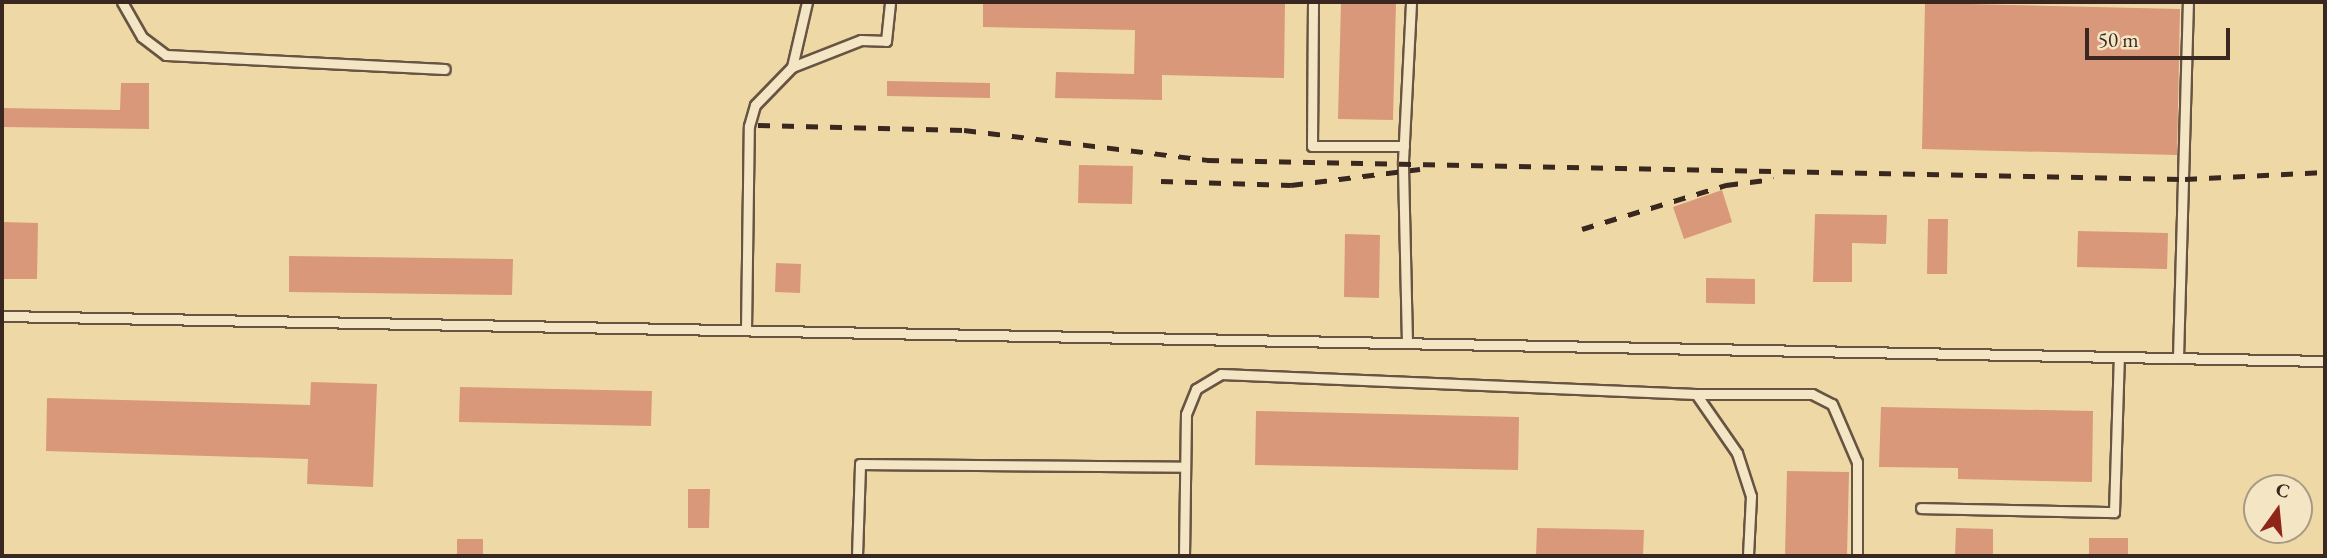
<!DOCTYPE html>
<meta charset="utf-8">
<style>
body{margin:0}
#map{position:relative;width:2327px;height:558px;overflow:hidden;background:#eed9a6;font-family:"EB Garamond",serif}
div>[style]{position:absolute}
.building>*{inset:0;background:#d9987a}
.roads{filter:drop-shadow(2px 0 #675442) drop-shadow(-2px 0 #675442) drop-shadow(0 2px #675442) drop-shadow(0 -2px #675442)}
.lane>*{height:9px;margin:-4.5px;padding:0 4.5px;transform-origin:4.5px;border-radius:4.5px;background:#f4e6c5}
.rail>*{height:5px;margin-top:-2.5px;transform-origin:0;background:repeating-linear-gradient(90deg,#3a2720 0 12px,transparent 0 24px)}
span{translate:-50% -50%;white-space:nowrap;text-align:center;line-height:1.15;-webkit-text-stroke:6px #f4e6c5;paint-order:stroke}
.frame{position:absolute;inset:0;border:4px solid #3a2720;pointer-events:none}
.north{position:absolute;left:2243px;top:474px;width:70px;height:70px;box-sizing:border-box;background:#f4e6c5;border:2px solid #aa9a83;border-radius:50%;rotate:15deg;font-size:19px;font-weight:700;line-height:28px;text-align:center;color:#3a2720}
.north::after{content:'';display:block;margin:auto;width:24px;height:32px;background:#8f2418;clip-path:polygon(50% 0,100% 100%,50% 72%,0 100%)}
.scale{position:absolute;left:2085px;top:28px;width:145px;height:32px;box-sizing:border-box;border:4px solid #3a2720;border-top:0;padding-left:9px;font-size:21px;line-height:24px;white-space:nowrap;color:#3a2720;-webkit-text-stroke:5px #f4e6c5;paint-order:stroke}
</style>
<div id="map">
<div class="building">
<div style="clip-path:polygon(983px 2px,1285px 2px,1284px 78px,1162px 75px,1162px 100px,1055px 98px,1056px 72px,1134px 74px,1135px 30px,983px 27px)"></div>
<div style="clip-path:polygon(1341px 2px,1396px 2px,1393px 120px,1338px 119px)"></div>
<div style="clip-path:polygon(1925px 3px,2180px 9px,2177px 155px,1922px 149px)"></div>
<div style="clip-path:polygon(887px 81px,990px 83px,990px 98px,887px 96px)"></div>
<div style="clip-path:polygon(121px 83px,149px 83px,149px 129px,2px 127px,2px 108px,120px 110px)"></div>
<div style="clip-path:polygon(1079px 165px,1133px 166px,1132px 204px,1078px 203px)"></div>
<div style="clip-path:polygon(1722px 190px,1732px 222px,1684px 239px,1673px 207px)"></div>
<div style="clip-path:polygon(1815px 214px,1887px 215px,1886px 244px,1852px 243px,1852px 282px,1813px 282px)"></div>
<div style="clip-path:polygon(1928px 219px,1948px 219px,1947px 274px,1927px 274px)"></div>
<div style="clip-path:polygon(2px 222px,38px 223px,37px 279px,2px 279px)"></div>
<div style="clip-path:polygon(2078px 231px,2168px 233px,2167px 269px,2077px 267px)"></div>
<div style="clip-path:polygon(1345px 234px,1380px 235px,1379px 298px,1344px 297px)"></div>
<div style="clip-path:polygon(289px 256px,513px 259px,512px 295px,289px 292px)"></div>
<div style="clip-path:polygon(776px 263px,801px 264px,800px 293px,775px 292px)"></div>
<div style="clip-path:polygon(1706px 278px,1755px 279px,1755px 304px,1706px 303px)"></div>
<div style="clip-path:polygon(311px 382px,377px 384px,373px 487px,307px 484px,308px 459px,46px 451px,47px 398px,310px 405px)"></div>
<div style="clip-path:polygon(460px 387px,652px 391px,651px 426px,459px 422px)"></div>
<div style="clip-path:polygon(1881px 407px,2093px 411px,2092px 482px,1958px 479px,1958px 468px,1879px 467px)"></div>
<div style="clip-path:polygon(1256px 411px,1519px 417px,1518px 470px,1255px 465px)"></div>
<div style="clip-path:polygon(1787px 471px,1849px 472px,1847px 556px,1785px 556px)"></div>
<div style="clip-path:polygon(688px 489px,710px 489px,709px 528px,688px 528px)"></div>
<div style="clip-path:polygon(1537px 528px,1644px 530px,1643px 556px,1536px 556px)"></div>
<div style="clip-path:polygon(1956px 528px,1993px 529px,1993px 556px,1955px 556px)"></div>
<div style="clip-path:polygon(2089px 538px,2128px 538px,2128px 556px,2089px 556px)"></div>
<div style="clip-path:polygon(457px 539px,483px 539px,483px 556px,457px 556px)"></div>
</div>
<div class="roads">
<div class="lane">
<div style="left:122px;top:2px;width:40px;rotate:60.3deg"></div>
<div style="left:142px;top:37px;width:30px;rotate:37deg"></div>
<div style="left:166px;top:55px;width:279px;rotate:2.9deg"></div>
<div style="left:1313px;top:2px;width:144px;rotate:90.4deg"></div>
<div style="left:1312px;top:146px;width:92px"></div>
<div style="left:792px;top:67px;width:67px;rotate:-77deg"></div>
<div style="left:2px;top:316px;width:2323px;rotate:1.11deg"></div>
<div style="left:746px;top:330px;width:204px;rotate:-89.2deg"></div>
<div style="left:749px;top:126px;width:22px;rotate:-74deg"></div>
<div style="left:755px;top:105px;width:53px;rotate:-45.8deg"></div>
<div style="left:792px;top:67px;width:74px;rotate:-21.4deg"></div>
<div style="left:861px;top:40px;width:25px;rotate:2deg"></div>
<div style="left:886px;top:41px;width:39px;rotate:-84deg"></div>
<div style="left:1407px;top:343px;width:182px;rotate:-91.3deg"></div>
<div style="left:1403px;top:161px;width:159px;rotate:-87.1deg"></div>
<div style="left:2178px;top:358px;width:356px;rotate:-88.4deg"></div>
<div style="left:1696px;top:394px;width:72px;rotate:55.2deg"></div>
<div style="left:1737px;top:453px;width:45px;rotate:72deg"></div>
<div style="left:1751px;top:496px;width:60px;rotate:92.9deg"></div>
<div style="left:1921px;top:508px;width:193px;rotate:1.2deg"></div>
<div style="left:2114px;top:512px;width:155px;rotate:-88.2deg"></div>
<div style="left:857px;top:556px;width:92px;rotate:-88.1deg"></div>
<div style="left:860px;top:464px;width:324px;rotate:0.5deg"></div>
<div style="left:1184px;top:556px;width:142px;rotate:-89.2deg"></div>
<div style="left:1186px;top:414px;width:27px;rotate:-68deg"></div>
<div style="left:1196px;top:389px;width:29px;rotate:-31deg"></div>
<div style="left:1221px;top:374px;width:475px;rotate:2.4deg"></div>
<div style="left:1696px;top:394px;width:116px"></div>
<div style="left:1812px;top:394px;width:22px;rotate:27deg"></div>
<div style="left:1832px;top:404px;width:63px;rotate:66.7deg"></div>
<div style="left:1857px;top:462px;width:94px;rotate:90deg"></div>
</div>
</div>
<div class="rail">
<div style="left:758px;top:125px;width:206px;rotate:1.4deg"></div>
<div style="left:964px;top:130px;width:245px;rotate:7deg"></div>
<div style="left:1207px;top:160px;width:978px;rotate:1.11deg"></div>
<div style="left:2185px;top:179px;width:140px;rotate:-2.9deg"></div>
<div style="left:1161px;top:181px;width:130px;rotate:1.8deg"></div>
<div style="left:1291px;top:185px;width:130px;rotate:-7.1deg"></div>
<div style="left:1582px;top:229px;width:151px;rotate:-17deg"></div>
<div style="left:1726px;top:185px;width:48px;rotate:-7.1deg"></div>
</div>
<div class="frame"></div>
<div class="north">С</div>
<div class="scale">50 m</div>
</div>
